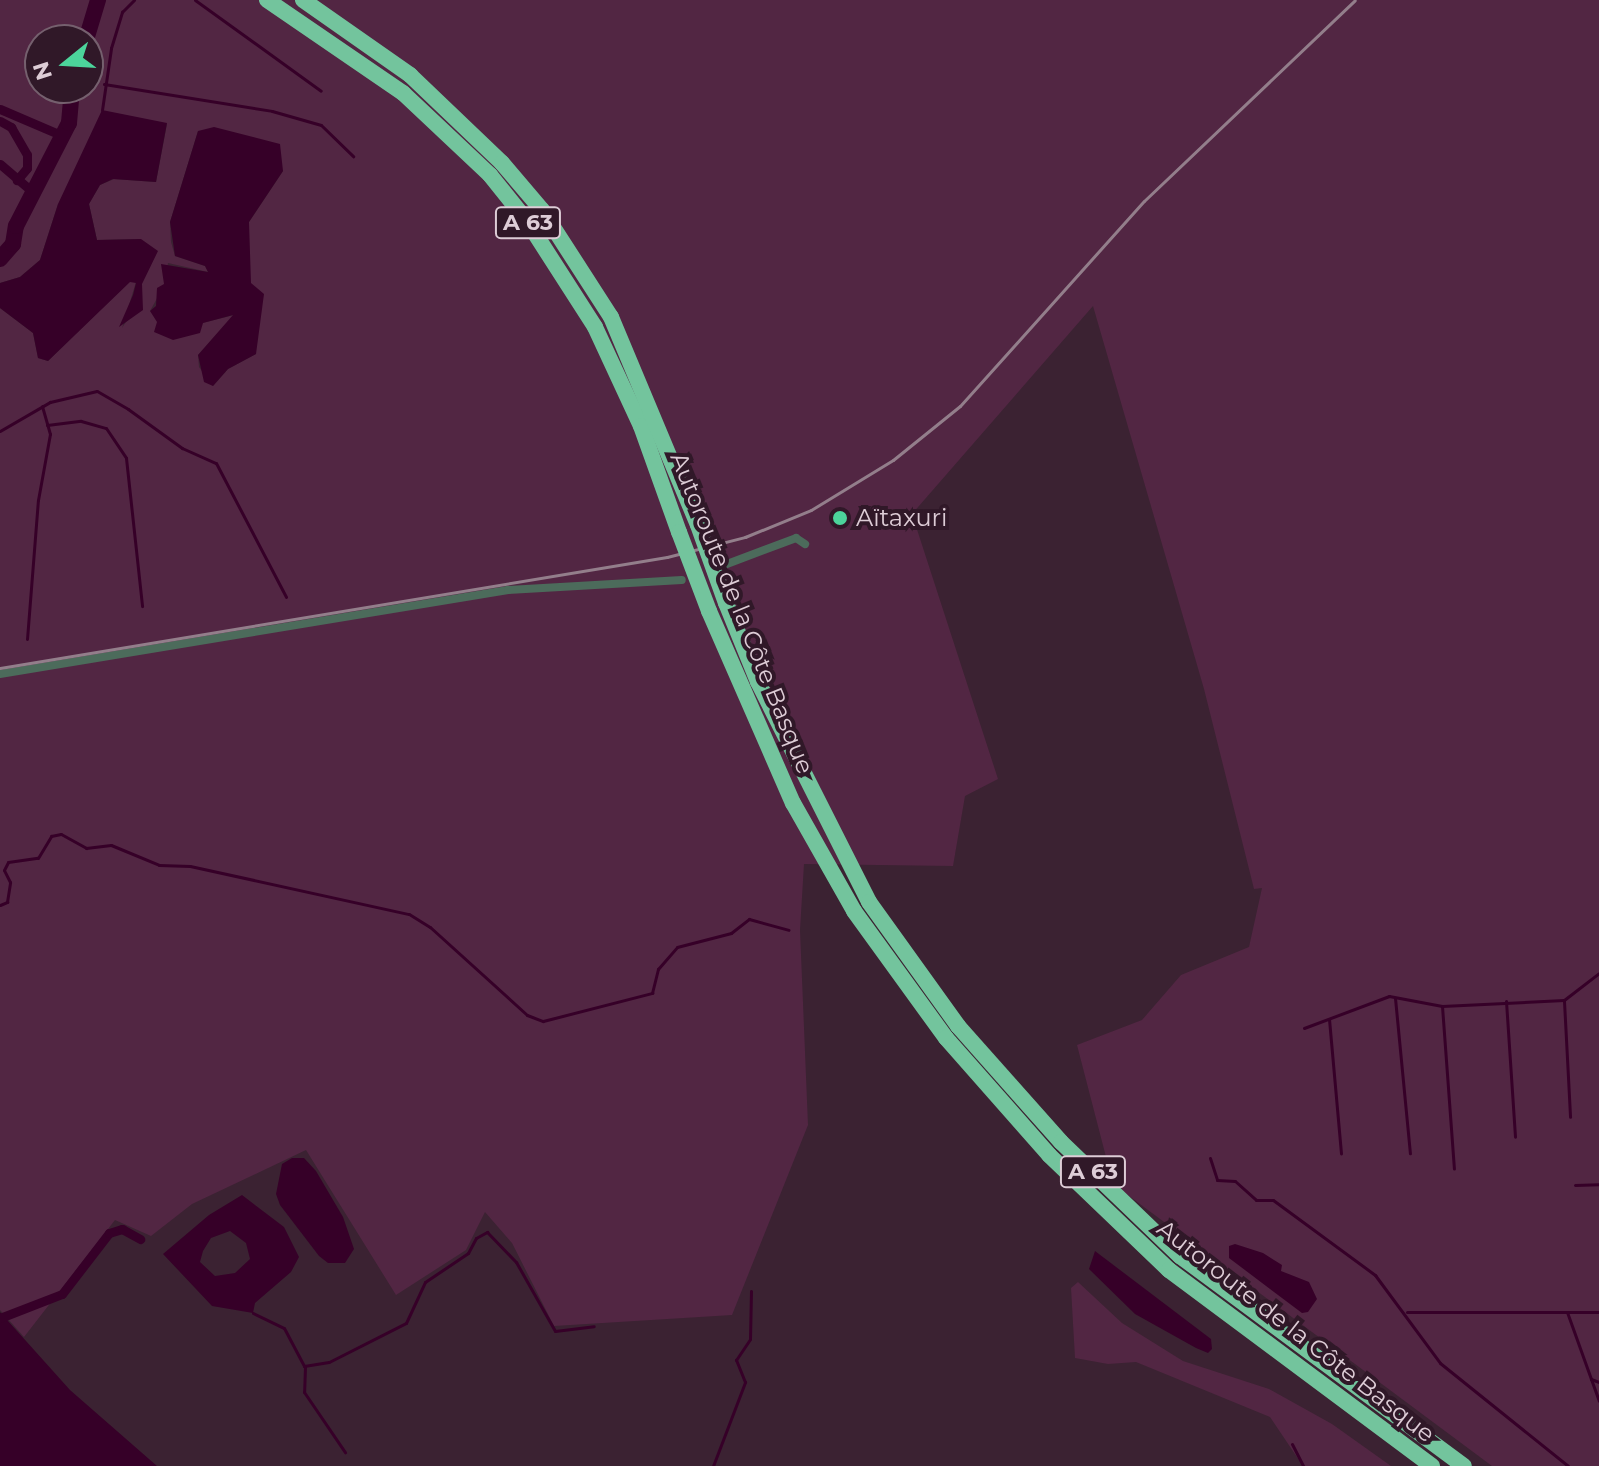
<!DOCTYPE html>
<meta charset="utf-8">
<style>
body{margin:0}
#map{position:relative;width:1599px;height:1466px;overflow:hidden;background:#3b2232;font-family:Montserrat,sans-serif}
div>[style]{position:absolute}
.green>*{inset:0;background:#522643}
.water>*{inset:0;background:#360028}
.stream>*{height:3px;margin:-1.5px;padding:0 1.5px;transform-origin:1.5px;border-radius:1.5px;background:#360028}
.canal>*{height:9px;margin:-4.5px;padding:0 4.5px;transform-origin:4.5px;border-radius:4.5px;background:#360028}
.river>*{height:16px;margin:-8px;padding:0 8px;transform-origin:8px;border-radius:8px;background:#360028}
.minor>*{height:8px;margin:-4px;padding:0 4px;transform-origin:4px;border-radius:4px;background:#4c6b5b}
.motorway>*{height:16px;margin:-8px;padding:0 8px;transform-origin:8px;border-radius:8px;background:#73c49d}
.rail>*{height:3px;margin:-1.5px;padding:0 1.5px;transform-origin:1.5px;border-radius:1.5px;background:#937e8b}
.motorway-bridge>*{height:16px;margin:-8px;padding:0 8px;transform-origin:8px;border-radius:8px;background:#73c49d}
.dots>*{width:22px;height:22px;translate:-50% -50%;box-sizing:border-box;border:4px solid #301828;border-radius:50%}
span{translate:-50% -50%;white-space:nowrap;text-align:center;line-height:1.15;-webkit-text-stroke:8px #301828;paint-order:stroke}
.shield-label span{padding:2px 6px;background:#301828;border:2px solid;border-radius:6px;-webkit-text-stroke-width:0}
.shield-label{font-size:22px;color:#ddccd6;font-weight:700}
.poi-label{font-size:24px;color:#ddccd6}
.left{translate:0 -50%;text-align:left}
.street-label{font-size:24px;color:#ddccd6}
.north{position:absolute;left:24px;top:24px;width:80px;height:80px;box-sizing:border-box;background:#301828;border:2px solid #75606e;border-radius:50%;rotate:252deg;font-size:22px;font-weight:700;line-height:32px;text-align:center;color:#ddccd6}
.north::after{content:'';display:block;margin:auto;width:28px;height:36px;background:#4cd49b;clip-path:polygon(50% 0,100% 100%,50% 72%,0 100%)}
</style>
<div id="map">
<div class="green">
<div style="clip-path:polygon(evenodd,0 0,1599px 0,1599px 1466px,1492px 1466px,1113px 1184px,1077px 1045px,1142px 1020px,1181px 975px,1249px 947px,1262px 888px,1254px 889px,1204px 689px,1093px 306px,912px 514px,998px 779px,965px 796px,953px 866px,804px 864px,800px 930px,808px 1125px,732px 1315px,554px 1326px,512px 1243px,485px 1212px,466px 1250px,396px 1295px,306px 1150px,192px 1204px,151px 1236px,115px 1220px,24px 1337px,0 1310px,0 308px,33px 333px,38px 358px,48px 361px,130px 281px,136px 282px,122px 328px,139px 302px,141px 239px,97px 240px,89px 204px,100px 185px,114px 179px,156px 182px,167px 124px,58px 204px,40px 260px,20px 277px,0 283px,0 0,40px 40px,88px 40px,88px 88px,40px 88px,40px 40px,0 0,198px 131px,283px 171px,249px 222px,246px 251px,256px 354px,228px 369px,213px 386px,199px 367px,198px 355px,234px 315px,202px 323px,150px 311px,165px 284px,168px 263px,208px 272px,205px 266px,175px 256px,171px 242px,170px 222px,198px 131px)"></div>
<div style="clip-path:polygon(1078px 1282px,1122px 1323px,1183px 1361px,1269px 1389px,1332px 1424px,1391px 1466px,1303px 1466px,1270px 1417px,1136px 1362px,1108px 1364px,1075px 1358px,1071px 1288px)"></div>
</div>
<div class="water">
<div style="clip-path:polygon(102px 110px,167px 123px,156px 182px,113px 179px,100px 185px,89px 204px,97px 240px,141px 239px,158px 251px,142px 284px,143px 310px,119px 327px,133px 295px,136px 283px,130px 282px,48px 361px,38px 358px,33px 333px,0 308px,0 283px,20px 277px,40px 260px,58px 204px)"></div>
<div style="clip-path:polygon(214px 127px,280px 144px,283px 171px,249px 222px,251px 283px,264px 294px,256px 354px,228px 369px,213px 386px,204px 382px,198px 355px,233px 315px,203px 323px,200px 333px,173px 340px,154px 332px,157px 322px,150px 311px,156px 306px,157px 288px,164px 284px,161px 264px,208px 272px,205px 266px,175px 256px,170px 222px,198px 131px)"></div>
<div style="clip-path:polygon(292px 1158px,304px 1158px,316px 1171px,343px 1217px,354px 1249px,345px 1263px,328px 1263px,319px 1256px,280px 1205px,276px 1194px,282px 1164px)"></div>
<div style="clip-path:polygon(evenodd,242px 1195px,284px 1227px,299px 1257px,291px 1272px,255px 1303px,253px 1313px,212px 1306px,163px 1254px,209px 1215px,242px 1195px,230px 1231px,246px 1243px,250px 1259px,235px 1273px,215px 1276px,200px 1262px,203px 1251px,211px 1238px,230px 1231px)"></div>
<div style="clip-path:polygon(1235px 1244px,1263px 1253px,1282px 1265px,1281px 1271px,1309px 1282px,1317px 1299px,1308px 1312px,1302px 1313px,1229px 1258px,1229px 1246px)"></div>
<div style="clip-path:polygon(1095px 1251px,1211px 1339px,1212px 1349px,1208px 1353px,1196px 1348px,1135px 1314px,1089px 1269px)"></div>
<div style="clip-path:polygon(0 1312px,70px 1390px,157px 1466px,0 1466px)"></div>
</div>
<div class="stream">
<div style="left:195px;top:0;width:155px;rotate:35.8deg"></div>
<div style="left:104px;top:84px;width:170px;rotate:9.1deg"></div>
<div style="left:272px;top:111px;width:51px;rotate:15.9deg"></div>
<div style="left:321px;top:125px;width:45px;rotate:44.1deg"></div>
<div style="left:102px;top:110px;width:63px;rotate:-81.7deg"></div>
<div style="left:111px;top:48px;width:38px;rotate:-73deg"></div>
<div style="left:122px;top:12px;width:17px;rotate:-45deg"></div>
<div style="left:47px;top:425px;width:34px;rotate:-7deg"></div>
<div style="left:81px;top:421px;width:26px;rotate:16deg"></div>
<div style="left:106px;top:428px;width:36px;rotate:56deg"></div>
<div style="left:126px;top:458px;width:149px;rotate:83.8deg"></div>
<div style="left:0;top:431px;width:58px;rotate:-30.1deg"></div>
<div style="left:50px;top:402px;width:48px;rotate:-13.2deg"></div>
<div style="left:97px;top:391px;width:36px;rotate:30deg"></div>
<div style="left:128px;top:409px;width:67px;rotate:35.8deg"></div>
<div style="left:182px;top:448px;width:37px;rotate:24deg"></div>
<div style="left:216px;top:463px;width:151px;rotate:62.4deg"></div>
<div style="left:27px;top:639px;width:139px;rotate:-85.5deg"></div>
<div style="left:38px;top:500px;width:67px;rotate:-79.7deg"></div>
<div style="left:50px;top:434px;width:29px;rotate:-106deg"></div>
<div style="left:0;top:905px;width:8px;rotate:-23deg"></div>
<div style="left:7px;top:902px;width:20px;rotate:-81deg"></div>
<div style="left:10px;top:882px;width:13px;rotate:-117deg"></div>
<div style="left:4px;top:870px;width:9px;rotate:-63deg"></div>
<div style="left:8px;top:862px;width:30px;rotate:-8deg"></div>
<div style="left:38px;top:858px;width:26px;rotate:-59deg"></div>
<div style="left:51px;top:836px;width:10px;rotate:-11deg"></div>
<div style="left:61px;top:834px;width:29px;rotate:29deg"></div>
<div style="left:86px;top:848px;width:25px;rotate:-7deg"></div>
<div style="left:111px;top:845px;width:52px;rotate:22.6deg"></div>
<div style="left:159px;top:865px;width:31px;rotate:2deg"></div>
<div style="left:190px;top:866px;width:224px;rotate:12.4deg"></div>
<div style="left:409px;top:914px;width:25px;rotate:32deg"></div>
<div style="left:430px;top:927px;width:131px;rotate:42.2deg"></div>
<div style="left:527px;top:1015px;width:17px;rotate:21deg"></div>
<div style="left:543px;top:1021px;width:113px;rotate:-14.4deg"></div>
<div style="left:652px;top:993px;width:25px;rotate:-76deg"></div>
<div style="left:658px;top:969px;width:29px;rotate:-49deg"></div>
<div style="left:677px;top:947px;width:56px;rotate:-14.5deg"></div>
<div style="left:731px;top:933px;width:23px;rotate:-38deg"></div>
<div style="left:749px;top:919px;width:41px;rotate:15.4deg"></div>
<div style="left:1395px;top:998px;width:156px;rotate:84.5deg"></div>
<div style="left:1506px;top:1001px;width:136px;rotate:86.2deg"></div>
<div style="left:1564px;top:1001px;width:116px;rotate:87deg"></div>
<div style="left:1442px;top:1006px;width:163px;rotate:85.8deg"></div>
<div style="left:1329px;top:1019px;width:135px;rotate:84.9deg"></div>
<div style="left:1304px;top:1028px;width:91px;rotate:-20.6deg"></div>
<div style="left:1389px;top:996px;width:54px;rotate:10.7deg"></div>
<div style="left:1442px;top:1006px;width:122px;rotate:-2.8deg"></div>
<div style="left:1564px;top:1000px;width:44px;rotate:-37.6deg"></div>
<div style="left:1210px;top:1158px;width:23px;rotate:72deg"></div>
<div style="left:1217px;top:1180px;width:18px;rotate:3deg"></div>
<div style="left:1235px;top:1181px;width:28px;rotate:42deg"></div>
<div style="left:1256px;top:1200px;width:17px"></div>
<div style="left:1273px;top:1200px;width:127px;rotate:36.3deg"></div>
<div style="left:1375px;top:1275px;width:109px;rotate:53.5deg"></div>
<div style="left:1440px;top:1363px;width:164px;rotate:38.8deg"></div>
<div style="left:1575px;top:1185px;width:24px;rotate:-2deg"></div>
<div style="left:1407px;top:1312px;width:192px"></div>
<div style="left:1567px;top:1312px;width:71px;rotate:70.3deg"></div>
<div style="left:1591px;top:1379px;width:9px;rotate:21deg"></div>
<div style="left:253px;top:1313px;width:34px;rotate:26deg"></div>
<div style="left:284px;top:1328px;width:43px;rotate:62.2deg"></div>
<div style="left:304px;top:1366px;width:25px;rotate:-9deg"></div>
<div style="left:329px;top:1362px;width:86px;rotate:-26.9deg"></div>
<div style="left:406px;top:1323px;width:45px;rotate:-65.1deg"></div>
<div style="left:425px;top:1282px;width:52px;rotate:-34deg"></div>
<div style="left:468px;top:1253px;width:17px;rotate:-62deg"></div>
<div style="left:476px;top:1238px;width:13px;rotate:-29deg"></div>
<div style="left:487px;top:1232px;width:42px;rotate:46deg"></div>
<div style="left:516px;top:1262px;width:79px;rotate:60.5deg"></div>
<div style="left:555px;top:1331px;width:39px;rotate:-7deg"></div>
<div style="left:305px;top:1367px;width:25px;rotate:92deg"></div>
<div style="left:304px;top:1392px;width:73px;rotate:55.7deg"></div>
<div style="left:1591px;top:1379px;width:23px;rotate:70deg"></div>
<div style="left:1292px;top:1444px;width:25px;rotate:63deg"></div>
<div style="left:713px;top:1466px;width:90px;rotate:-69.1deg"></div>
<div style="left:745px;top:1382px;width:24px;rotate:-112deg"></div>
<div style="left:736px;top:1360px;width:25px;rotate:-56deg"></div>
<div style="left:750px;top:1339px;width:48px;rotate:-88.8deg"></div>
</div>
<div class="canal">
<div style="left:0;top:109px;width:69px;rotate:23.2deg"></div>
<div style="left:0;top:121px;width:13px;rotate:29deg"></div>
<div style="left:11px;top:127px;width:32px;rotate:60deg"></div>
<div style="left:27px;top:155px;width:13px;rotate:90deg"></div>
<div style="left:27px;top:168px;width:16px;rotate:130deg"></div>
<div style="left:0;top:164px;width:46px;rotate:40.6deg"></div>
<div style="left:0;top:1318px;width:66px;rotate:-21.2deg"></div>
<div style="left:62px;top:1294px;width:77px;rotate:-52.4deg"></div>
<div style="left:109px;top:1233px;width:14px;rotate:-17deg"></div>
<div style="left:122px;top:1229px;width:21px;rotate:29deg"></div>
</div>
<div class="river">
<div style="left:86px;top:40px;width:42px;rotate:-73.3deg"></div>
<div style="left:0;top:259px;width:20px;rotate:-49deg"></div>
<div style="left:13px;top:244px;width:18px;rotate:-81deg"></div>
<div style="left:16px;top:226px;width:116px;rotate:-62.8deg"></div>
<div style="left:69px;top:123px;width:35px;rotate:-85deg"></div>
</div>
<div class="minor">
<div style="left:727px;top:564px;width:74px;rotate:-20.6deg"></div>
<div style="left:796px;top:538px;width:11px;rotate:34deg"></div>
<div style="left:0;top:674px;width:515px;rotate:-9.39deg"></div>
<div style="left:508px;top:590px;width:174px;rotate:-3.3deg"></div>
</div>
<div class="motorway">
<div style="left:267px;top:0;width:165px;rotate:34.4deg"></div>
<div style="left:403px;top:93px;width:120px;rotate:43.3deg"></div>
<div style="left:490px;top:175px;width:59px;rotate:51.2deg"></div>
<div style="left:527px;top:221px;width:126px;rotate:57.3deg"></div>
<div style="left:595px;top:327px;width:109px;rotate:65.1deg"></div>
<div style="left:641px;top:426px;width:113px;rotate:70.3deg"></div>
<div style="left:303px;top:0;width:131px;rotate:35deg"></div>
<div style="left:410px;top:75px;width:127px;rotate:43.7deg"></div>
<div style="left:502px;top:163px;width:62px;rotate:49.6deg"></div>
<div style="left:542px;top:210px;width:127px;rotate:57.2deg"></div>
<div style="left:611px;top:317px;width:225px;rotate:67.3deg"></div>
<div style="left:726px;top:603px;width:85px;rotate:67.9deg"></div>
<div style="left:758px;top:682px;width:246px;rotate:63.2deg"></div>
<div style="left:869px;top:902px;width:153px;rotate:54.3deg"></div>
<div style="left:958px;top:1026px;width:155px;rotate:48.4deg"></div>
<div style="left:1061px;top:1142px;width:165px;rotate:43.8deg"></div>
<div style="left:1180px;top:1256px;width:353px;rotate:36.5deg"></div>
<div style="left:709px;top:611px;width:210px;rotate:66.4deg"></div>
<div style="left:793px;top:803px;width:124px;rotate:60.5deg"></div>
<div style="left:854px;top:911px;width:157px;rotate:54.1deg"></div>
<div style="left:946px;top:1038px;width:156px;rotate:48.6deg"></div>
<div style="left:1049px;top:1155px;width:166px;rotate:43.8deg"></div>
<div style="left:1169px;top:1270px;width:328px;rotate:36.7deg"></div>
</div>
<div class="rail">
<div style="left:0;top:668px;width:676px;rotate:-9.45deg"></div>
<div style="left:667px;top:557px;width:81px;rotate:-14.4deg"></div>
<div style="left:745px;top:537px;width:71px;rotate:-22.2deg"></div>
<div style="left:811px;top:510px;width:96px;rotate:-31.4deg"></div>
<div style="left:893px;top:460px;width:86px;rotate:-38.9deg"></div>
<div style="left:960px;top:406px;width:275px;rotate:-48.1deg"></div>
<div style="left:1144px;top:201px;width:291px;rotate:-43.6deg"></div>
</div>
<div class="motorway-bridge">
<div style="left:698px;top:525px;width:83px;rotate:70.3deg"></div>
<div style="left:679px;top:532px;width:85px;rotate:69.2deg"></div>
</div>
<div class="dots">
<div style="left:840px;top:518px;background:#4cd49b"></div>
</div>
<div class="shield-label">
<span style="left:528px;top:223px">A 63</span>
<span style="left:1093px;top:1172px">A 63</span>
</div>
<div class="poi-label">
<span class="left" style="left:856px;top:518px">Aïtaxuri</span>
</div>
<div class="street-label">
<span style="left:742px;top:613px;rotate:68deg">Autoroute de la Côte Basque</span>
<span style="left:1296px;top:1331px;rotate:38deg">Autoroute de la Côte Basque</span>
</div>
<div class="north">N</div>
</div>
